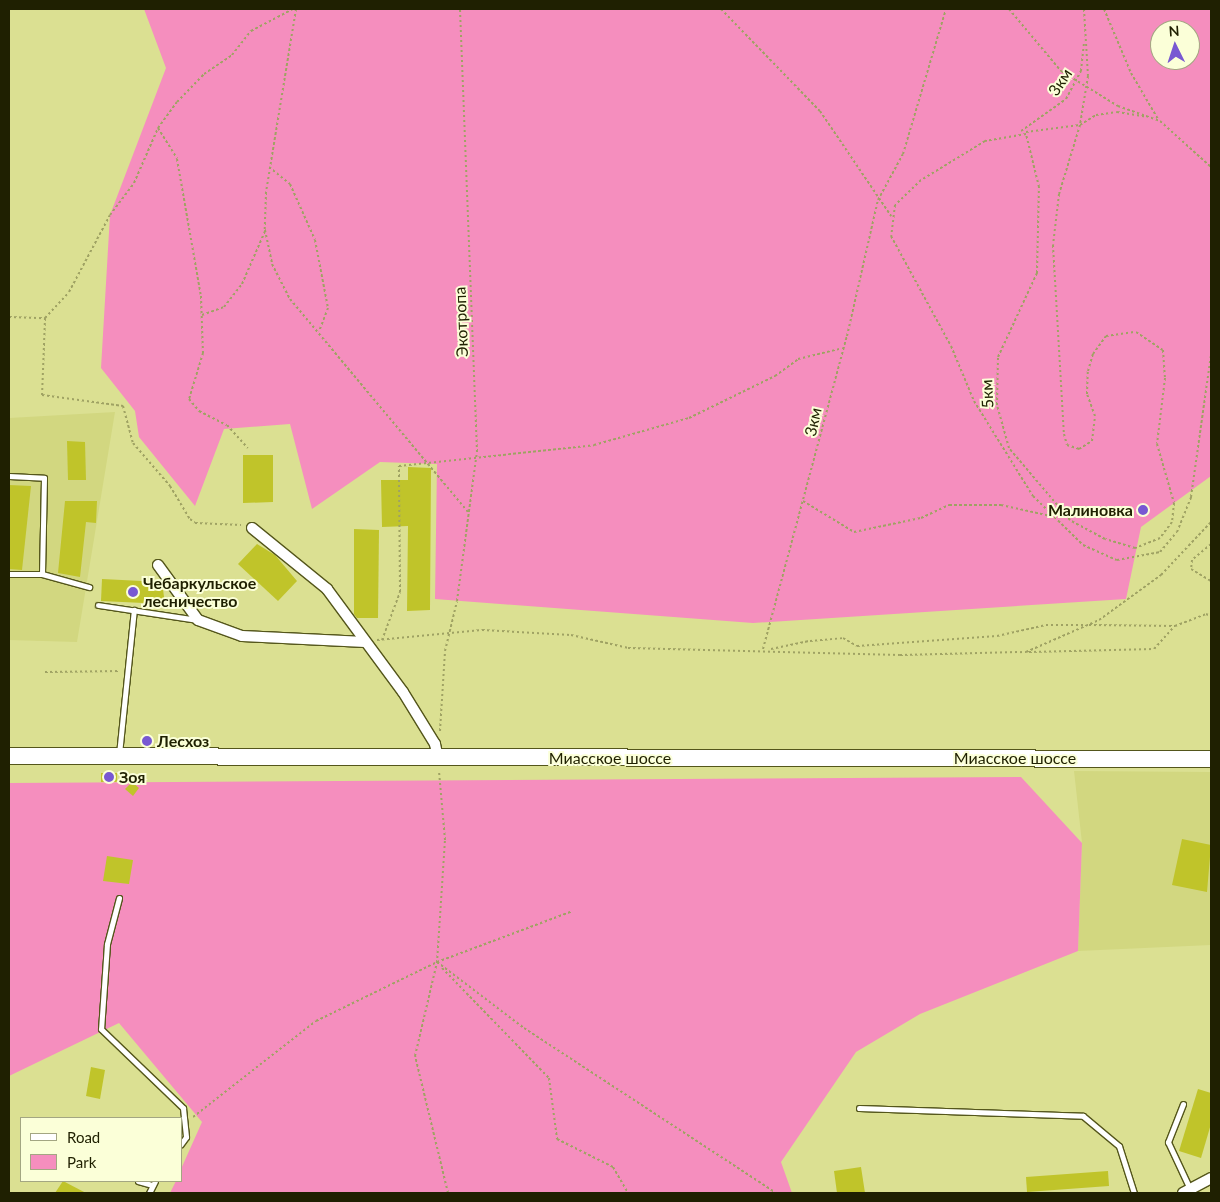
<!DOCTYPE html>
<meta charset="utf-8">
<style>
body{margin:0}
#map{position:relative;width:1220px;height:1202px;overflow:hidden;background:#dbe092;font-family:Lato,sans-serif}
div>[style]{position:absolute}
.built>*{inset:0;background:#d2d780}
.green>*{inset:0;background:#f58ebe}
.building>*{inset:0;background:#c0c42a}
.path>*{height:2px;margin-top:-1px;transform-origin:0;background:repeating-linear-gradient(90deg,#9fa263 0 2.5px,transparent 0 5px)}
.roads{filter:drop-shadow(1px 0 #54561b) drop-shadow(-1px 0 #54561b) drop-shadow(0 1px #54561b) drop-shadow(0 -1px #54561b)}
.service>*{height:5px;margin:-2.5px;padding:0 2.5px;transform-origin:2.5px;border-radius:2.5px;background:#fff}
.minor>*{height:10px;margin:-5px;padding:0 5px;transform-origin:5px;border-radius:5px;background:#fff}
.primary>*{height:16px;margin:-8px;padding:0 8px;transform-origin:8px;border-radius:8px;background:#fff}
.dots>*{width:14px;height:14px;translate:-50% -50%;box-sizing:border-box;border:2px solid #fbffd8;border-radius:50%}
span{translate:-50% -50%;white-space:nowrap;text-align:center;line-height:1.15;-webkit-text-stroke:4px #fbffd8;paint-order:stroke}
.street-label{font-size:16px;color:#1f2001}
.poi-label{font-size:16px;color:#1f2001;font-weight:700}
.right{translate:-100% -50%;text-align:right}
.left{translate:0 -50%;text-align:left}
.frame{position:absolute;inset:0;border:10px solid #1f2001;pointer-events:none}
.legend{position:absolute;left:20px;top:1117px;width:162px;height:65px;box-sizing:border-box;background:#fbffd8;border:1px solid #a3a682;margin:0;padding:6px 9px;list-style:none;font-size:15px;color:#1f2001}
.legend li{display:flex;align-items:center;gap:10px;height:25px}
.legend b{width:25px;border:1px solid #a3a682}
.north{position:absolute;left:1150px;top:20px;width:50px;height:50px;box-sizing:border-box;background:#fbffd8;border:1px solid #a3a682;border-radius:50%;rotate:356deg;font-size:14px;font-weight:700;line-height:20px;text-align:center;color:#1f2001}
.north::after{content:'';display:block;margin:auto;width:18px;height:22px;background:#7858d2;clip-path:polygon(50% 0,100% 100%,50% 72%,0 100%)}
</style>
<div id="map">
<div class="built">
<div style="clip-path:polygon(115px 412px,77px 642px,9px 640px,9px 418px)"></div>
<div style="clip-path:polygon(1074px 771px,1211px 772px,1211px 945px,1078px 951px,1082px 843px)"></div>
</div>
<div class="green">
<div style="clip-path:polygon(evenodd,144px 9px,1211px 9px,1211px 476px,1141px 527px,1126px 599px,753px 623px,435px 599px,437px 464px,380px 462px,312px 509px,290px 424px,224px 429px,195px 506px,139px 437px,135px 411px,101px 368px,110px 215px,166px 68px,144px 9px,1160px 30px,1190px 30px,1190px 60px,1160px 60px,1160px 30px)"></div>
<div style="clip-path:polygon(1021px 777px,1082px 843px,1078px 951px,920px 1014px,856px 1052px,781px 1162px,792px 1193px,170px 1193px,176px 1181px,181px 1181px,181px 1169px,202px 1122px,119px 1023px,9px 1076px,9px 783px)"></div>
</div>
<div class="building">
<div style="clip-path:polygon(67px 441px,85px 442px,86px 480px,68px 480px)"></div>
<div style="clip-path:polygon(243px 455px,273px 455px,273px 502px,243px 503px)"></div>
<div style="clip-path:polygon(408px 467px,431px 468px,430px 610px,407px 611px,408px 526px,382px 527px,381px 480px,408px 480px)"></div>
<div style="clip-path:polygon(9px 485px,31px 486px,22px 570px,9px 569px)"></div>
<div style="clip-path:polygon(65px 501px,97px 501px,96px 523px,86px 522px,80px 577px,58px 573px)"></div>
<div style="clip-path:polygon(354px 529px,379px 530px,378px 618px,357px 618px,354px 614px)"></div>
<div style="clip-path:polygon(257px 544px,275px 555px,297px 581px,278px 601px,238px 564px)"></div>
<div style="clip-path:polygon(102px 579px,162px 582px,165px 604px,101px 601px)"></div>
<div style="clip-path:polygon(101px 773px,117px 773px,117px 782px,101px 782px)"></div>
<div style="clip-path:polygon(132px 782px,139px 788px,133px 796px,125px 789px)"></div>
<div style="clip-path:polygon(1182px 839px,1211px 845px,1207px 892px,1172px 885px)"></div>
<div style="clip-path:polygon(107px 856px,133px 860px,129px 884px,103px 881px)"></div>
<div style="clip-path:polygon(91px 1067px,105px 1070px,100px 1099px,86px 1096px)"></div>
<div style="clip-path:polygon(1198px 1089px,1211px 1093px,1211px 1124px,1201px 1158px,1179px 1151px)"></div>
<div style="clip-path:polygon(861px 1167px,865px 1193px,837px 1193px,834px 1171px)"></div>
<div style="clip-path:polygon(1108px 1171px,1109px 1186px,1027px 1192px,1026px 1177px)"></div>
<div style="clip-path:polygon(63px 1181px,86px 1193px,55px 1193px)"></div>
</div>
<div class="path">
<div style="left:296px;top:9px;width:185px;rotate:99.3deg"></div>
<div style="left:266px;top:192px;width:38px;rotate:92deg"></div>
<div style="left:265px;top:230px;width:35px;rotate:78deg"></div>
<div style="left:272px;top:264px;width:39px;rotate:63deg"></div>
<div style="left:290px;top:299px;width:279px;rotate:50.1deg"></div>
<div style="left:721px;top:9px;width:142px;rotate:45.9deg"></div>
<div style="left:820px;top:111px;width:127px;rotate:55.9deg"></div>
<div style="left:1009px;top:9px;width:81px;rotate:50deg"></div>
<div style="left:1061px;top:71px;width:67px;rotate:31.6deg"></div>
<div style="left:1118px;top:106px;width:45px;rotate:19.7deg"></div>
<div style="left:1160px;top:121px;width:69px;rotate:42deg"></div>
<div style="left:1084px;top:9px;width:67px;rotate:86.6deg"></div>
<div style="left:1088px;top:76px;width:50px;rotate:99.3deg"></div>
<div style="left:1080px;top:125px;width:72px;rotate:106.9deg"></div>
<div style="left:1059px;top:194px;width:51px;rotate:96.7deg"></div>
<div style="left:1053px;top:245px;width:189px;rotate:86.7deg"></div>
<div style="left:1064px;top:434px;width:11px;rotate:75deg"></div>
<div style="left:1067px;top:445px;width:13px;rotate:18deg"></div>
<div style="left:1079px;top:449px;width:15px;rotate:-32deg"></div>
<div style="left:1092px;top:441px;width:25px;rotate:-83deg"></div>
<div style="left:1095px;top:416px;width:23px;rotate:-110deg"></div>
<div style="left:1087px;top:394px;width:23px;rotate:-88deg"></div>
<div style="left:1088px;top:371px;width:18px;rotate:-74deg"></div>
<div style="left:1093px;top:354px;width:22px;rotate:-54deg"></div>
<div style="left:1106px;top:336px;width:30px;rotate:-8deg"></div>
<div style="left:1136px;top:332px;width:32px;rotate:34deg"></div>
<div style="left:1163px;top:350px;width:28px;rotate:86deg"></div>
<div style="left:1165px;top:378px;width:66px;rotate:96.9deg"></div>
<div style="left:1157px;top:444px;width:61px;rotate:73.9deg"></div>
<div style="left:1174px;top:503px;width:19px;rotate:96deg"></div>
<div style="left:1172px;top:522px;width:20px;rotate:127deg"></div>
<div style="left:1160px;top:538px;width:27px;rotate:158deg"></div>
<div style="left:1135px;top:548px;width:31px;rotate:-163deg"></div>
<div style="left:1105px;top:539px;width:40px;rotate:-152deg"></div>
<div style="left:1070px;top:520px;width:94px;rotate:-130.3deg"></div>
<div style="left:1009px;top:448px;width:45px;rotate:-105.6deg"></div>
<div style="left:997px;top:405px;width:48px;rotate:-88.8deg"></div>
<div style="left:998px;top:357px;width:93px;rotate:-65.1deg"></div>
<div style="left:1037px;top:273px;width:86px;rotate:-88.7deg"></div>
<div style="left:1039px;top:187px;width:55px;rotate:-103.8deg"></div>
<div style="left:1026px;top:134px;width:42px;rotate:170.3deg"></div>
<div style="left:985px;top:141px;width:75px;rotate:148.6deg"></div>
<div style="left:921px;top:180px;width:36px;rotate:136deg"></div>
<div style="left:895px;top:205px;width:31px;rotate:97deg"></div>
<div style="left:891px;top:236px;width:125px;rotate:61.4deg"></div>
<div style="left:951px;top:346px;width:60px;rotate:67.3deg"></div>
<div style="left:974px;top:401px;width:112px;rotate:58.2deg"></div>
<div style="left:1033px;top:496px;width:70px;rotate:44.4deg"></div>
<div style="left:1083px;top:545px;width:37px;rotate:24deg"></div>
<div style="left:1117px;top:560px;width:44px;rotate:-10.5deg"></div>
<div style="left:1160px;top:552px;width:26px;rotate:-50deg"></div>
<div style="left:1177px;top:532px;width:38px;rotate:-68deg"></div>
<div style="left:1191px;top:497px;width:144px;rotate:-82deg"></div>
<div style="left:1104px;top:9px;width:69px;rotate:67.1deg"></div>
<div style="left:1131px;top:73px;width:53px;rotate:59.6deg"></div>
<div style="left:158px;top:128px;width:36px;rotate:58deg"></div>
<div style="left:177px;top:159px;width:139px;rotate:80.1deg"></div>
<div style="left:201px;top:296px;width:57px;rotate:88deg"></div>
<div style="left:203px;top:353px;width:48px;rotate:106.9deg"></div>
<div style="left:189px;top:399px;width:16px;rotate:50deg"></div>
<div style="left:199px;top:411px;width:31px;rotate:27deg"></div>
<div style="left:227px;top:425px;width:31px;rotate:48deg"></div>
<div style="left:1021px;top:131px;width:55px;rotate:-35.4deg"></div>
<div style="left:1066px;top:99px;width:32px;rotate:-62deg"></div>
<div style="left:1081px;top:71px;width:28px;rotate:-84deg"></div>
<div style="left:1026px;top:132px;width:54px;rotate:-7.4deg"></div>
<div style="left:1080px;top:125px;width:19px;rotate:-32deg"></div>
<div style="left:1096px;top:115px;width:21px;rotate:-8deg"></div>
<div style="left:1117px;top:112px;width:30px;rotate:9deg"></div>
<div style="left:269px;top:167px;width:27px;rotate:39deg"></div>
<div style="left:290px;top:184px;width:61px;rotate:65.9deg"></div>
<div style="left:315px;top:240px;width:69px;rotate:79.2deg"></div>
<div style="left:328px;top:308px;width:25px;rotate:111deg"></div>
<div style="left:202px;top:315px;width:23px;rotate:-20deg"></div>
<div style="left:224px;top:307px;width:29px;rotate:-52deg"></div>
<div style="left:242px;top:284px;width:58px;rotate:-66.5deg"></div>
<div style="left:9px;top:317px;width:36px;rotate:2deg"></div>
<div style="left:45px;top:318px;width:35px;rotate:-47deg"></div>
<div style="left:69px;top:292px;width:87px;rotate:-62deg"></div>
<div style="left:110px;top:215px;width:40px;rotate:-53deg"></div>
<div style="left:134px;top:183px;width:60px;rotate:-66.4deg"></div>
<div style="left:158px;top:128px;width:32px;rotate:-54deg"></div>
<div style="left:177px;top:102px;width:39px;rotate:-46deg"></div>
<div style="left:204px;top:74px;width:34px;rotate:-34deg"></div>
<div style="left:232px;top:55px;width:31px;rotate:-52deg"></div>
<div style="left:251px;top:31px;width:47px;rotate:-27.6deg"></div>
<div style="left:45px;top:318px;width:77px;rotate:92.2deg"></div>
<div style="left:42px;top:395px;width:82px;rotate:7.7deg"></div>
<div style="left:123px;top:406px;width:38px;rotate:75deg"></div>
<div style="left:133px;top:443px;width:57px;rotate:49.3deg"></div>
<div style="left:170px;top:486px;width:39px;rotate:59deg"></div>
<div style="left:190px;top:519px;width:6px;rotate:39deg"></div>
<div style="left:195px;top:523px;width:46px;rotate:2.5deg"></div>
<div style="left:803px;top:501px;width:60px;rotate:31.3deg"></div>
<div style="left:854px;top:532px;width:68px;rotate:-11.8deg"></div>
<div style="left:921px;top:518px;width:31px;rotate:-25deg"></div>
<div style="left:949px;top:505px;width:52px"></div>
<div style="left:1001px;top:505px;width:55px;rotate:12.5deg"></div>
<div style="left:1211px;top:544px;width:25px;rotate:140deg"></div>
<div style="left:1192px;top:560px;width:9px;rotate:96deg"></div>
<div style="left:1191px;top:569px;width:23px;rotate:31deg"></div>
<div style="left:1089px;top:625px;width:86px;rotate:0.7deg"></div>
<div style="left:1175px;top:626px;width:33px;rotate:-21deg"></div>
<div style="left:1206px;top:614px;width:5px;rotate:22deg"></div>
<div style="left:377px;top:640px;width:105px;rotate:-5.4deg"></div>
<div style="left:482px;top:630px;width:89px;rotate:3.2deg"></div>
<div style="left:571px;top:635px;width:58px;rotate:12.8deg"></div>
<div style="left:628px;top:648px;width:272px;rotate:1.5deg"></div>
<div style="left:900px;top:655px;width:126px;rotate:-1.4deg"></div>
<div style="left:1026px;top:652px;width:80px;rotate:-23.7deg"></div>
<div style="left:1099px;top:620px;width:77px;rotate:-36deg"></div>
<div style="left:1161px;top:575px;width:73px;rotate:-46.7deg"></div>
<div style="left:382px;top:640px;width:51px;rotate:-69.4deg"></div>
<div style="left:400px;top:592px;width:126px;rotate:-90.5deg"></div>
<div style="left:399px;top:466px;width:196px;rotate:-6.1deg"></div>
<div style="left:594px;top:445px;width:99px;rotate:-15.9deg"></div>
<div style="left:689px;top:418px;width:96px;rotate:-26deg"></div>
<div style="left:775px;top:376px;width:29px;rotate:-36deg"></div>
<div style="left:798px;top:359px;width:46px;rotate:-13.7deg"></div>
<div style="left:763px;top:649px;width:324px;rotate:-75deg"></div>
<div style="left:847px;top:336px;width:139px;rotate:-77.2deg"></div>
<div style="left:878px;top:200px;width:52px;rotate:-61.5deg"></div>
<div style="left:903px;top:154px;width:151px;rotate:-73.5deg"></div>
<div style="left:771px;top:649px;width:40px;rotate:-12deg"></div>
<div style="left:810px;top:641px;width:33px;rotate:-5deg"></div>
<div style="left:843px;top:638px;width:16px;rotate:30deg"></div>
<div style="left:857px;top:646px;width:140px;rotate:-4.1deg"></div>
<div style="left:997px;top:636px;width:50px;rotate:-12.7deg"></div>
<div style="left:1046px;top:625px;width:38px"></div>
<div style="left:1029px;top:652px;width:125px;rotate:-1.4deg"></div>
<div style="left:1154px;top:649px;width:30px;rotate:-48deg"></div>
<div style="left:45px;top:672px;width:75px;rotate:-0.8deg"></div>
<div style="left:440px;top:731px;width:80px;rotate:-86.4deg"></div>
<div style="left:445px;top:651px;width:51px;rotate:-76.5deg"></div>
<div style="left:457px;top:601px;width:150px;rotate:-82.4deg"></div>
<div style="left:477px;top:452px;width:443px;rotate:-92.2deg"></div>
<div style="left:437px;top:963px;width:123px;rotate:-86.3deg"></div>
<div style="left:445px;top:840px;width:69px;rotate:-95deg"></div>
<div style="left:442px;top:968px;width:153px;rotate:45.8deg"></div>
<div style="left:549px;top:1078px;width:62px;rotate:82.5deg"></div>
<div style="left:557px;top:1139px;width:63px;rotate:26.6deg"></div>
<div style="left:613px;top:1167px;width:30px;rotate:60deg"></div>
<div style="left:193px;top:1117px;width:156px;rotate:-38deg"></div>
<div style="left:316px;top:1021px;width:135px;rotate:-26deg"></div>
<div style="left:437px;top:962px;width:145px;rotate:-20.6deg"></div>
<div style="left:448px;top:1193px;width:141px;rotate:-103.5deg"></div>
<div style="left:415px;top:1056px;width:97px;rotate:-76.8deg"></div>
<div style="left:437px;top:962px;width:109px;rotate:37.2deg"></div>
<div style="left:524px;top:1028px;width:301px;rotate:33.2deg"></div>
</div>
<div class="roads">
<div class="service">
<div style="left:9px;top:476px;width:35px;rotate:3deg"></div>
<div style="left:44px;top:478px;width:96px;rotate:91.2deg"></div>
<div style="left:42px;top:574px;width:33px;rotate:180deg"></div>
<div style="left:42px;top:574px;width:49px;rotate:15.5deg"></div>
<div style="left:98px;top:605px;width:100px;rotate:8.6deg"></div>
<div style="left:119px;top:754px;width:145px;rotate:-84.1deg"></div>
<div style="left:119px;top:898px;width:48px;rotate:104.6deg"></div>
<div style="left:107px;top:944px;width:85px;rotate:94deg"></div>
<div style="left:101px;top:1029px;width:114px;rotate:43.9deg"></div>
<div style="left:183px;top:1108px;width:29px;rotate:84deg"></div>
<div style="left:186px;top:1137px;width:9px;rotate:126deg"></div>
<div style="left:1183px;top:1104px;width:41px;rotate:111.5deg"></div>
<div style="left:1168px;top:1142px;width:52px;rotate:64.9deg"></div>
<div style="left:859px;top:1108px;width:224px;rotate:2deg"></div>
<div style="left:1083px;top:1116px;width:47px;rotate:39.8deg"></div>
<div style="left:1119px;top:1146px;width:49px;rotate:72.3deg"></div>
<div style="left:138px;top:1181px;width:15px;rotate:16deg"></div>
<div style="left:149px;top:1193px;width:13px;rotate:-63deg"></div>
</div>
<div class="minor">
<div style="left:252px;top:528px;width:97px;rotate:39.1deg"></div>
<div style="left:327px;top:589px;width:128px;rotate:53.6deg"></div>
<div style="left:403px;top:692px;width:61px;rotate:58.4deg"></div>
<div style="left:435px;top:744px;width:14px;rotate:78deg"></div>
<div style="left:158px;top:565px;width:68px;rotate:54deg"></div>
<div style="left:198px;top:620px;width:47px;rotate:20deg"></div>
<div style="left:242px;top:636px;width:123px;rotate:2.8deg"></div>
<div style="left:1183px;top:1193px;width:32px;rotate:-28deg"></div>
</div>
<div class="primary">
<div style="left:9px;top:756px;width:1202px;rotate:0.14deg"></div>
</div>
</div>
<div class="dots">
<div style="left:1143px;top:510px;background:#7858d2"></div>
<div style="left:133px;top:592px;background:#7858d2"></div>
<div style="left:147px;top:741px;background:#7858d2"></div>
<div style="left:109px;top:777px;background:#7858d2"></div>
</div>
<div class="street-label">
<span style="left:1060px;top:82px;rotate:-56deg">3км</span>
<span style="left:461px;top:322px;rotate:-92deg">Экотропа</span>
<span style="left:987px;top:394px;rotate:-93deg">5км</span>
<span style="left:813px;top:422px;rotate:-77deg">3км</span>
<span style="left:610px;top:758px">Миасское шоссе</span>
<span style="left:1015px;top:758px">Миасское шоссе</span>
</div>
<div class="poi-label">
<span class="right" style="left:1133px;top:510px">Малиновка</span>
<span class="left" style="left:143px;top:592px">Чебаркульское<br>лесничество</span>
<span class="left" style="left:157px;top:741px">Лесхоз</span>
<span class="left" style="left:119px;top:777px">Зоя</span>
</div>
<div class="frame"></div>
<ul class="legend">
<li><b style="height:6px;background:#fff"></b>Road</li>
<li><b style="height:14px;background:#f58ebe"></b>Park</li>
</ul>
<div class="north">N</div>
</div>
